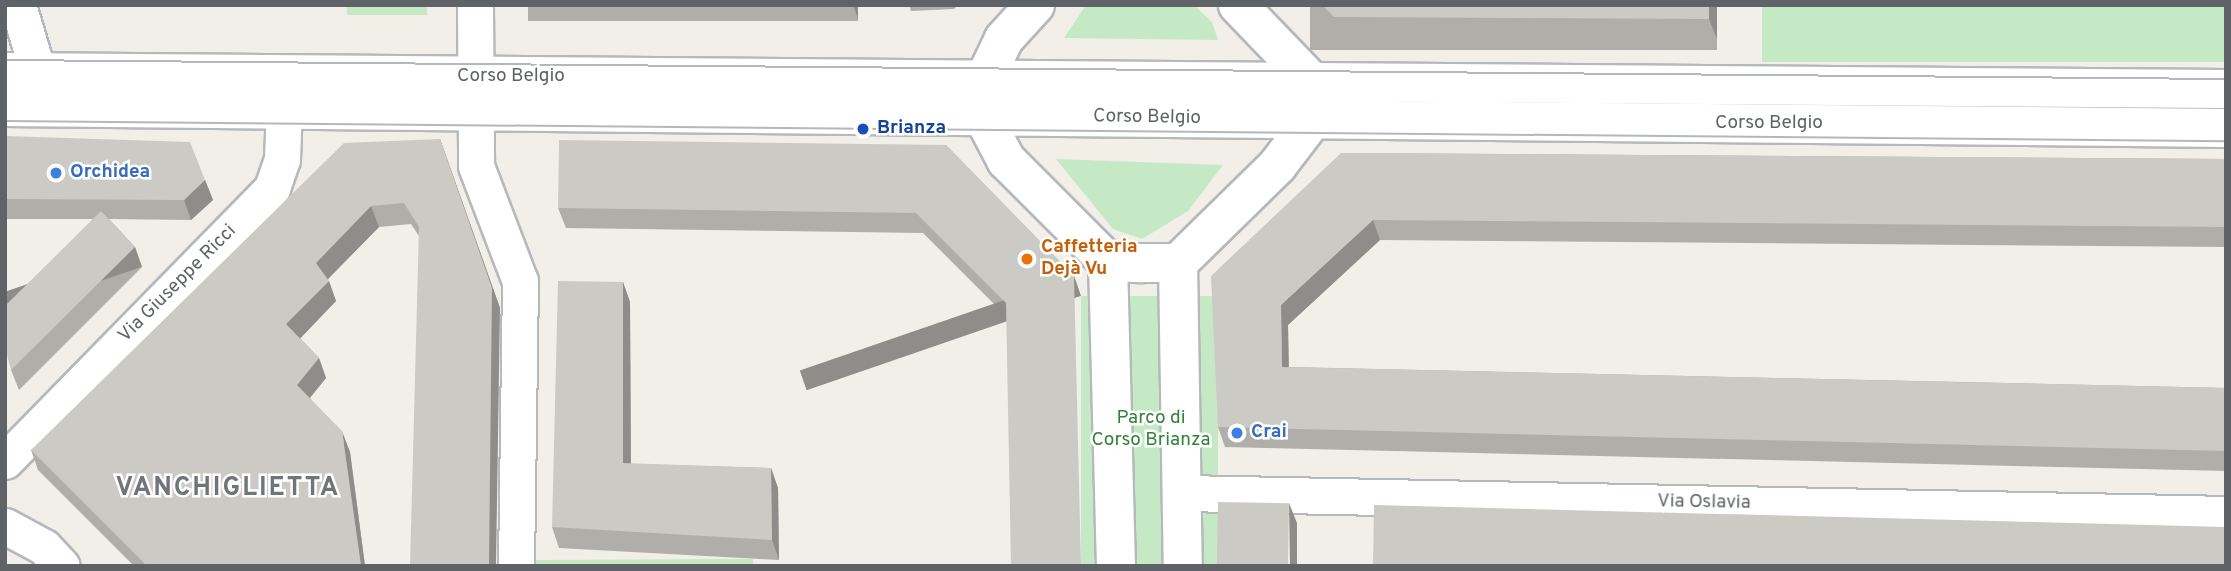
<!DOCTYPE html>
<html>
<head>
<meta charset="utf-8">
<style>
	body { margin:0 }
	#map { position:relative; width:2231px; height:571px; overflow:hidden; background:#f1efe8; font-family:Overpass,sans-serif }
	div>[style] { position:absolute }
	.green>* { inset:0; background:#c5e8c5; transform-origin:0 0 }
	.roads { filter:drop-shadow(2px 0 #b5b8bc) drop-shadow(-2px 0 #b5b8bc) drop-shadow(0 2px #b5b8bc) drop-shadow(0 -2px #b5b8bc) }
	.minor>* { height:35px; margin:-17.5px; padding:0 17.5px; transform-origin:17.5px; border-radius:17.5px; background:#fff }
	.tertiary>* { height:38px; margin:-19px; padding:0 19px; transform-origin:19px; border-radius:19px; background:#fff }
	.secondary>* { height:38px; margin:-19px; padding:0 19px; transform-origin:19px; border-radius:19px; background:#fff }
	.tram>* { height:2px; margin:-1px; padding:0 1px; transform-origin:1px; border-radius:1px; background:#b6b7b8 }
	.wall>* { inset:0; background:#afaea9; transform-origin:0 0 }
	.shaded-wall>* { inset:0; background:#8f8d8a; transform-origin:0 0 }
	.building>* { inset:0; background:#cccac5; transform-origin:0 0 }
	.dots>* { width:19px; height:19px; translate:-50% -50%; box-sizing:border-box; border:4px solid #fff; border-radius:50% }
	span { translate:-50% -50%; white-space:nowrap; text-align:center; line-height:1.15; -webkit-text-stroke:5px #fff; paint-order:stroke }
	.street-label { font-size:19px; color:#5f6368 }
	.transit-label { font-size:19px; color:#164399; font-weight:700 }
	.left { translate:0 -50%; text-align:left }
	.shop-label { font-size:19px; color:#366cbe; font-weight:700 }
	.food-label { font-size:19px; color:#c56008; font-weight:700 }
	.park-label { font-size:19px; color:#348238 }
	.district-label { font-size:26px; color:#70757a; font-weight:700; letter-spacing:2px }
	.frame { position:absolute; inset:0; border:7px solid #5f6368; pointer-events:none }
</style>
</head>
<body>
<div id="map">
	<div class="green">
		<div style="left:347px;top:5px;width:80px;height:10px"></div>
		<div style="clip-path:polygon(1086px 5px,1194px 5px,1212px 22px,1218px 40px,1064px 38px)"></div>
		<div style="left:1762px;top:5px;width:464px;height:57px"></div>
		<div style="clip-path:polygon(1056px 159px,1223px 165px,1188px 211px,1142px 239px,1113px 229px)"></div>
		<div style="left:1081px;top:296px;width:137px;height:270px"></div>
		<div style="clip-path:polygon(753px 559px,753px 566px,530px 566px,530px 560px)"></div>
	</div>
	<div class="roads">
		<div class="minor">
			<div style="left:18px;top:5px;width:96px;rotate:73.6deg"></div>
			<div style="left:475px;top:5px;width:161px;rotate:89.6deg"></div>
			<div style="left:476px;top:166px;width:123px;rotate:69.1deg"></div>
			<div style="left:520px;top:281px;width:285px;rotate:90.8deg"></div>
			<div style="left:5px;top:461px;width:382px;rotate:-45.6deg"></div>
			<div style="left:272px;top:188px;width:31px;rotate:-71deg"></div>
			<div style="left:282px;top:159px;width:77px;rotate:-87.8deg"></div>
			<div style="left:1183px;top:493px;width:1043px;rotate:1.15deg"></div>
			<div style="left:5px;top:526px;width:44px;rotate:28.3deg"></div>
			<div style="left:44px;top:547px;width:26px;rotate:47deg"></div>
		</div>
		<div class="tertiary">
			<div style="left:1035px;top:5px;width:46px;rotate:132.4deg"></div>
			<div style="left:1004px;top:39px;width:47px;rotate:115.5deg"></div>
			<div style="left:984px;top:81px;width:35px;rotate:92deg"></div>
			<div style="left:983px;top:116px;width:50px;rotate:62.4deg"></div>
			<div style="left:1006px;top:160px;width:144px;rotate:45deg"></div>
			<div style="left:1108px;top:262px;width:34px;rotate:2deg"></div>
			<div style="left:1142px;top:263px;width:36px"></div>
			<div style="left:1178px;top:263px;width:139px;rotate:-44.4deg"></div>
			<div style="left:1277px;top:166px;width:58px;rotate:-52.7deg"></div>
			<div style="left:1312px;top:120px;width:38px;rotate:-90deg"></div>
			<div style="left:1312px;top:82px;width:107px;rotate:-133.9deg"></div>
			<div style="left:1108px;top:262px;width:304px;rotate:88.5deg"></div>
			<div style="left:1178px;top:263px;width:303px;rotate:89.1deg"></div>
		</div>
		<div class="secondary">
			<div style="left:5px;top:72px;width:2221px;rotate:0.44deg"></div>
			<div style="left:5px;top:107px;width:2221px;rotate:0.54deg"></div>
		</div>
	</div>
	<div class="tram">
		<div style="left:5px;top:60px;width:2221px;rotate:0.49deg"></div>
		<div style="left:5px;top:121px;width:2221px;rotate:0.52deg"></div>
	</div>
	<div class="wall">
		<div style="left:528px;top:5px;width:330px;height:16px"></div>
		<div style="clip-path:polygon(909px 5px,958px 5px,954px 9px,911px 11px)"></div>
		<div style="left:1310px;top:5px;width:407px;height:45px"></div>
		<div style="clip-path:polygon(5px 136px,205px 180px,213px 200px,191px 220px,109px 219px,135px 247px,142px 267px,19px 390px,11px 370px,93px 219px,5px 219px)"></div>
		<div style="clip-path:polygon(440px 139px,500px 308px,419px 236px,411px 224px,379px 227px,328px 279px,336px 301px,300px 338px,319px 358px,326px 378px,310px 398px,350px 452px,365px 566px,134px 566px,38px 470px,31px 450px)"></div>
		<div style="clip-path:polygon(946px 145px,1074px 276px,1081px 296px,1006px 316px,923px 233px,566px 228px,558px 208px)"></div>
		<div style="clip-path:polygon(1341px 153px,2226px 159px,2226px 247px,1380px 240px,1288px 325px,1289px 367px,2226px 388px,2226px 471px,1225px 447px,1218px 427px)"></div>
		<div style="clip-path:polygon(623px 282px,630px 302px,631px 464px,771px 468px,778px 488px,779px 560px,559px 548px,552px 527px)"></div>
	</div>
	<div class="shaded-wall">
		<div style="clip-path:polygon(853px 5px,858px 5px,858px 19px)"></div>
		<div style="clip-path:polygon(1709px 5px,1717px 5px,1717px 39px,1709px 19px)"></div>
		<div style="clip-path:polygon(440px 139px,500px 308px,496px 566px,489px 566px)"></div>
		<div style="clip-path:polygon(205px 180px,213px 200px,191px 220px,184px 200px)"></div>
		<div style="clip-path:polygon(371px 206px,379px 227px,324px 283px,316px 263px)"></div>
		<div style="clip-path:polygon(1373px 220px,1380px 240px,1288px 325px,1289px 387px,1282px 367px,1281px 305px)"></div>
		<div style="left:135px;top:247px;width:21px;height:175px;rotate:71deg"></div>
		<div style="left:1074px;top:276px;width:21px;height:290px;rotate:71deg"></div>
		<div style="clip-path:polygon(329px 281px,336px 301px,294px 345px,286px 324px)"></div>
		<div style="clip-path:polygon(623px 282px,630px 302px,631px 484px,623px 463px)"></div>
		<div style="clip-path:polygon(319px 358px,326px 378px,304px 405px,297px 385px)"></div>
		<div style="clip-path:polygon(342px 431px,350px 452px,365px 566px,361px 566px)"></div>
		<div style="clip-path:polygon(771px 468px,778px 488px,779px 560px,772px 540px)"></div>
		<div style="clip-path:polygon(1289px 503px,1297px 523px,1297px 566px,1290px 566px)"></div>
	</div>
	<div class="building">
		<div style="clip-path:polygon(1322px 5px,1709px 5px,1709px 19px,1334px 17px)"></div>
		<div style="clip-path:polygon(5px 136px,190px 142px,205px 180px,184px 200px,5px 199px)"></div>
		<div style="clip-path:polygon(440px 139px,492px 288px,489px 566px,410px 566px,419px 227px,404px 203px,371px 206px,316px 263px,329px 281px,286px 324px,319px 358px,297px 385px,342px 431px,361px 566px,147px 566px,31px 450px,344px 143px)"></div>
		<div style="clip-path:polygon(559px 140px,946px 145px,1074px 276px,1081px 566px,1011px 566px,1006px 303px,916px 213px,558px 208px)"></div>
		<div style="clip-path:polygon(1341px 153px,2226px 159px,2226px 227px,1373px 220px,1281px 305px,1282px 367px,2226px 388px,2226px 451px,1218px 427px,1211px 276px)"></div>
		<div style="clip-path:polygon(101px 211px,135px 247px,11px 370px,5px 347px,5px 306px)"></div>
		<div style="clip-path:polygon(558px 281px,623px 282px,623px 463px,771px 468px,772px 540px,552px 527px)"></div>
		<div style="left:1218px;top:502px;width:71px;height:64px;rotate:1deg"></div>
		<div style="clip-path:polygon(1374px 505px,2226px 527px,2226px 566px,1373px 566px)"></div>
	</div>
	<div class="dots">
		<div style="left:863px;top:129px;background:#1a4fb4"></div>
		<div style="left:56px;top:173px;background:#3f7fe0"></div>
		<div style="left:1027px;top:259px;background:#e8710a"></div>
		<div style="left:1237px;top:433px;background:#3f7fe0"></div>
	</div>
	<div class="street-label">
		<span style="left:511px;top:77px">Corso Belgio</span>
		<span style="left:1147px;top:118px;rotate:1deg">Corso Belgio</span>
		<span style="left:1769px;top:124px">Corso Belgio</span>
		<span style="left:178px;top:284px;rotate:-45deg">Via Giuseppe Ricci</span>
		<span style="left:1704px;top:503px;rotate:1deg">Via Oslavia</span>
	</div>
	<div class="transit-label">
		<span class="left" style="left:877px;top:129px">Brianza</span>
	</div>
	<div class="shop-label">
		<span class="left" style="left:70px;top:173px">Orchidea</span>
		<span class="left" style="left:1251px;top:433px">Crai</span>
	</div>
	<div class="food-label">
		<span class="left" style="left:1041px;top:259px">Caffetteria<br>Dejà Vu</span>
	</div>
	<div class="park-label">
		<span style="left:1151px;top:430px">Parco di<br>Corso Brianza</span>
	</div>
	<div class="district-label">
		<span style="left:228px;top:489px">VANCHIGLIETTA</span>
	</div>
	<div class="frame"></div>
</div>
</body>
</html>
